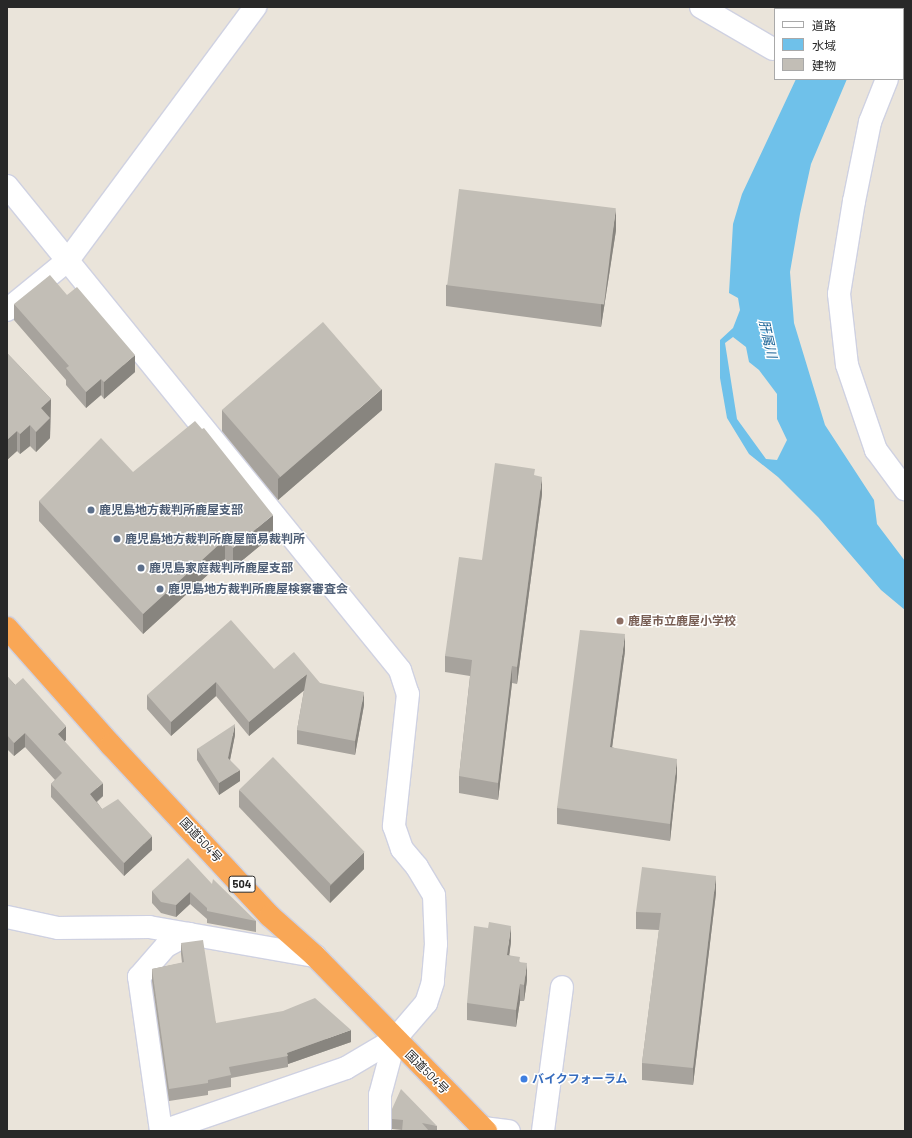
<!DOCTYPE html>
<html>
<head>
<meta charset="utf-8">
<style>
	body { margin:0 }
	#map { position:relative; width:912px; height:1138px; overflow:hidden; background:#eae4da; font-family:Barlow,"Noto Sans JP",sans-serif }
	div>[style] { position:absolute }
	.water>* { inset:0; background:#6fc1ea }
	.roads { filter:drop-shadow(1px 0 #cfd1e1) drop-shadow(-1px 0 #cfd1e1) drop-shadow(0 1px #cfd1e1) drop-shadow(0 -1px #cfd1e1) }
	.minor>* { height:22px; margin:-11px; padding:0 11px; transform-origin:11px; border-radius:11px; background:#fff }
	.highway>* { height:22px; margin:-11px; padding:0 11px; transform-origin:11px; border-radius:11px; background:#f9a756 }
	.wall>* { inset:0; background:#a7a39d }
	.shaded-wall>* { inset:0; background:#88857f }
	.building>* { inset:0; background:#c2beb6; transform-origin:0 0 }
	.dots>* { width:11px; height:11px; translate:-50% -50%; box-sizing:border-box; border:2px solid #fff; border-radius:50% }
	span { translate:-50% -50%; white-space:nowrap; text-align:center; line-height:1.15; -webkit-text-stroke:3px #fff; paint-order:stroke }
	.shield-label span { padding:1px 3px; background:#fff; border:1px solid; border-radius:3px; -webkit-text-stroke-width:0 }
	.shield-label { font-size:11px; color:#282828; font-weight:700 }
	.service-label { font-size:12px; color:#4e5e75; font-weight:700 }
	.left { translate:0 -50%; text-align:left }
	.education-label { font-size:12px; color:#785e54; font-weight:700 }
	.street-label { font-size:12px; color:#282828 }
	.shop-label { font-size:12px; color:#366cbe; font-weight:700 }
	.water-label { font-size:13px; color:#115e93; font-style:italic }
	.frame { position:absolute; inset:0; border:8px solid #282828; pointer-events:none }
	.legend { position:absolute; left:774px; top:8px; width:130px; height:72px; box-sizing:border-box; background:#fff; border:1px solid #a9a9a9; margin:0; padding:5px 7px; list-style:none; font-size:12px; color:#282828 }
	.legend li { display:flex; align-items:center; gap:8px; height:20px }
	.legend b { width:20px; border:1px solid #a9a9a9 }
</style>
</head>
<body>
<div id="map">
	<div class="water">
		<div style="clip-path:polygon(evenodd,796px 79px,847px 79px,811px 164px,800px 214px,790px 272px,794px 323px,825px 425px,874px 500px,877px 524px,905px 561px,905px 610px,881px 590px,818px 517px,778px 477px,749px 454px,727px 418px,720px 378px,720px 340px,733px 328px,740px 310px,738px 298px,729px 293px,733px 224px,742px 194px,796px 79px,733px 337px,746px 347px,749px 362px,759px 370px,777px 394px,777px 419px,787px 440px,777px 460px,766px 459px,737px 419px,725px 343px,733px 337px)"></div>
	</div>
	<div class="roads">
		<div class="minor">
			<div style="left:701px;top:7px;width:83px;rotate:30.3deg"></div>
			<div style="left:903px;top:40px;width:5px;rotate:-68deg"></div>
			<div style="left:887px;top:79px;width:46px;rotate:111.6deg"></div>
			<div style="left:870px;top:122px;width:81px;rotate:101.4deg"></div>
			<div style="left:854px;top:201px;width:94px;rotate:99.2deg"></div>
			<div style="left:839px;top:294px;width:71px;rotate:83.6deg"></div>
			<div style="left:847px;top:365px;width:90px;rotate:71.2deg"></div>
			<div style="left:876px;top:450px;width:49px;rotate:53.4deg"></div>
			<div style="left:7px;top:186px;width:623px;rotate:50.92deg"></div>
			<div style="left:400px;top:670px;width:25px;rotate:72deg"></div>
			<div style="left:408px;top:694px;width:133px;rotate:96.1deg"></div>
			<div style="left:394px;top:826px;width:24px;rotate:71deg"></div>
			<div style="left:402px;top:849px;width:23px;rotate:50deg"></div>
			<div style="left:417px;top:867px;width:33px;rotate:59deg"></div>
			<div style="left:434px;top:895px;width:49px;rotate:87.7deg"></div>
			<div style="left:436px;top:944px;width:38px;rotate:95deg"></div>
			<div style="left:433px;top:982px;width:22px;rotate:108deg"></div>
			<div style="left:426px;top:1003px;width:48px;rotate:130.7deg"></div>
			<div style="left:395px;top:1039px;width:57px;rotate:149.4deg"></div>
			<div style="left:346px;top:1068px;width:194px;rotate:161deg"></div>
			<div style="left:7px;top:310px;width:79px;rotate:-39.3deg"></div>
			<div style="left:68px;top:260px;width:315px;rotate:-53.5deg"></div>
			<div style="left:7px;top:917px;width:52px;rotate:12.2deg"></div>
			<div style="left:58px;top:928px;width:91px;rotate:-0.6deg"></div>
			<div style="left:149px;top:927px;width:169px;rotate:9.9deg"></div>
			<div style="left:483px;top:1128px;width:26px;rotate:7deg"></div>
			<div style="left:161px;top:1131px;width:156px;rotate:-98.1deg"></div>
			<div style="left:139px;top:977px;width:41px;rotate:-48.9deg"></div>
			<div style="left:166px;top:946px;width:26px;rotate:-28deg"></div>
			<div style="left:380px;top:1131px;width:36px;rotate:-90deg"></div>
			<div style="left:380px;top:1095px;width:58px;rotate:-75deg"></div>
			<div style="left:543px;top:1131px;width:145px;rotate:-82.5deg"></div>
		</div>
		<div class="highway">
			<div style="left:7px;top:628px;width:157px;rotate:48.4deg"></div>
			<div style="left:111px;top:745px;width:233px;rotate:47.1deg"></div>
			<div style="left:270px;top:916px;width:60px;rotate:41.6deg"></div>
			<div style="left:315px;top:956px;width:245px;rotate:45.7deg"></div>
		</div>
	</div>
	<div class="wall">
		<div style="clip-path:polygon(616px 230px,601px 327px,446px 306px,446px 285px)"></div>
		<div style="clip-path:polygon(14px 304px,135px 372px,104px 399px,101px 395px,86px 408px,66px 385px,66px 380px,14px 320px)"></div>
		<div style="clip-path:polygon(7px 353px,51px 399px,50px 438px,36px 452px,30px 446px,20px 454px,17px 451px,7px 460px)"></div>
		<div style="clip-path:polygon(222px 410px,382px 410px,278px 500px,222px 431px)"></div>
		<div style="clip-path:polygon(133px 472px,273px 535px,233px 568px,225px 559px,143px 634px,39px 521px,39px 501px)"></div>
		<div style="clip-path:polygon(535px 476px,542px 494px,517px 684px,512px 683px,498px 800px,459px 793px,459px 776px,470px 676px,445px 672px,445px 656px,482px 560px)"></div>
		<div style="clip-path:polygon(625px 651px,612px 747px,677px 776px,670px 841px,557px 824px,557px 808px)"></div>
		<div style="clip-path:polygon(274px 669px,320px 683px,364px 705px,355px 755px,297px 744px,297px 730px,304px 690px,249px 736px,216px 696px,171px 736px,147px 709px,147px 695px)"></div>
		<div style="clip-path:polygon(7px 676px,66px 740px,64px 741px,103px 796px,97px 802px,102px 809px,152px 850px,124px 876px,51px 797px,51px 784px,55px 780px,25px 747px,14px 756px,7px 749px)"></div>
		<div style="clip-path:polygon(235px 735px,230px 760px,240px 781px,219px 795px,197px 760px,197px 749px)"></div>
		<div style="clip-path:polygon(239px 790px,364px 869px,330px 903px,239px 807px)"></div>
		<div style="clip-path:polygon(212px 884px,256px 921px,256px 932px,207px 923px,207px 919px,190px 904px,176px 917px,161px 913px,152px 903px,152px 891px)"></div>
		<div style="clip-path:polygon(716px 893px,693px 1085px,642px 1080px,642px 1063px,659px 930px,636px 929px,636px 912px)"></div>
		<div style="clip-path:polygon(511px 942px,509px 955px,520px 962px,527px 980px,524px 1001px,520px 1001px,516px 1027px,467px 1020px,467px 1003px)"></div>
		<div style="clip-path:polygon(181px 943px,216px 1023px,351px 1042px,288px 1064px,288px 1067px,231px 1078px,231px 1087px,208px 1091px,208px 1095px,169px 1101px,152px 981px,152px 969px,182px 963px,181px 954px)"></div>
		<div style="clip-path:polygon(392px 1109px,437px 1126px,437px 1131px,402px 1131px,402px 1130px,392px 1129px)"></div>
	</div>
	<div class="shaded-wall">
		<div style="clip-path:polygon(616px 209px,616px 230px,601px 327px,601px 305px)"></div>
		<div style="clip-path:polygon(135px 355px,135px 372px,104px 399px,104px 382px)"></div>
		<div style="clip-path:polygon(101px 379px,101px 395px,86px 408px,86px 392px)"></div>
		<div style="clip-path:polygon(382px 389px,382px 410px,278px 500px,278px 479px)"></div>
		<div style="clip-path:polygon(51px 399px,50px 438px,36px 452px,36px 432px,41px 408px)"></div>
		<div style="clip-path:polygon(30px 425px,30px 446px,20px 454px,20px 434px)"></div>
		<div style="clip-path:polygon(17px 431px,17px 451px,7px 460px,7px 440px)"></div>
		<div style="clip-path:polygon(542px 477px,542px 494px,517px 684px,517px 667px)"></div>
		<div style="clip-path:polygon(273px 515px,273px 535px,233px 568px,233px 548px)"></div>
		<div style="clip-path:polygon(225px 539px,225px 559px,143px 634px,143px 614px)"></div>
		<div style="clip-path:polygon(625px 634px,625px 651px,610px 763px,610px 747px)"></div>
		<div style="clip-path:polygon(512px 666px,512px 683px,498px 800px,498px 783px)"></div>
		<div style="clip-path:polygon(307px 674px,307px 688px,249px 736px,249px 722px)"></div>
		<div style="clip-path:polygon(216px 682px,216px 696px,171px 736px,171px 722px)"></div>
		<div style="clip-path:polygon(364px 692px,364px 705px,355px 755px,355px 741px)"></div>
		<div style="clip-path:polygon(235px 724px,235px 735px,228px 770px,228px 758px)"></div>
		<div style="clip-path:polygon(66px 726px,66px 740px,58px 748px,58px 734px)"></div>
		<div style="clip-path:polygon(25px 733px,25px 747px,14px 756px,14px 743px)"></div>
		<div style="clip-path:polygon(677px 759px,677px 776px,670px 841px,670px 824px)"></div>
		<div style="clip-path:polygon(240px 770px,240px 781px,219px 795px,219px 783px)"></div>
		<div style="clip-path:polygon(103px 783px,103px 796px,90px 807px,90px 794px)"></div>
		<div style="clip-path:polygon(152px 836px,152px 850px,124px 876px,124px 863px)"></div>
		<div style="clip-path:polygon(364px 852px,364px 869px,330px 903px,330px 886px)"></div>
		<div style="clip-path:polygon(716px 876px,716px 893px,693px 1085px,693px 1068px)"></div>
		<div style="clip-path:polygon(190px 892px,190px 904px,176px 917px,176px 905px)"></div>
		<div style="clip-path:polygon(511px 926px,511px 942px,507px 972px,507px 955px)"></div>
		<div style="clip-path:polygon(527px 963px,527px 980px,524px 1001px,524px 985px)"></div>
		<div style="clip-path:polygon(520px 984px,520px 1001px,516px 1027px,516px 1010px)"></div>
		<div style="clip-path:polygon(351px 1030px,351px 1042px,288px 1064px,287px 1053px)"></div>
	</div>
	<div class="building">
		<div style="left:459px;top:189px;width:158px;height:97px;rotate:7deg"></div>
		<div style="clip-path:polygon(50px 275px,67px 295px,77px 287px,135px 355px,104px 382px,101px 379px,86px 392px,66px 368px,69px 366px,14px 304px)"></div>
		<div style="left:323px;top:322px;width:89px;height:134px;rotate:49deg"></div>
		<div style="clip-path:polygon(7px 353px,51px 399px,41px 408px,50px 418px,36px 432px,30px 425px,20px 434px,17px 431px,7px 440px)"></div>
		<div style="clip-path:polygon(195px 421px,202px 429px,204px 428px,273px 515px,233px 548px,225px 539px,143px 614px,39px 501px,101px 438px,133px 472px)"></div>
		<div style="clip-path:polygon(495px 463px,535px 469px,534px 475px,542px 477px,517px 667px,512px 666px,498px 783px,459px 776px,472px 660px,445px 656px,459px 557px,482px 560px)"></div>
		<div style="clip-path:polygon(231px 620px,274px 669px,294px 652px,320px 683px,364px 692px,355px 741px,297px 730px,307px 674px,249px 722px,216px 682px,171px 722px,147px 695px)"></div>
		<div style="clip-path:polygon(580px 630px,625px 634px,610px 747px,677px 759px,670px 824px,557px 808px)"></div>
		<div style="clip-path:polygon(7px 676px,15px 685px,23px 678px,66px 726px,58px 734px,103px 783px,90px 794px,102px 809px,118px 799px,152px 836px,124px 863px,51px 784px,62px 773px,25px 733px,14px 743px,7px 735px)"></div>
		<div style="clip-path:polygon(235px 724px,228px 758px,240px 770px,219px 783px,197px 749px)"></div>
		<div style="left:273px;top:757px;width:132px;height:47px;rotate:46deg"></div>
		<div style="clip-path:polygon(188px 858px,212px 884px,213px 879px,256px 921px,207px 911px,207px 908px,190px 892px,176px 905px,161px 902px,152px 891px)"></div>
		<div style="clip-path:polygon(642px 867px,716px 876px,693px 1068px,642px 1063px,661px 913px,636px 912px)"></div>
		<div style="clip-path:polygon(489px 922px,511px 926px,507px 955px,520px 957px,519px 962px,527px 963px,524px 985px,520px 984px,516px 1010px,467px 1003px,474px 926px,488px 928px)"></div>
		<div style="clip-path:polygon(203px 940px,216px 1023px,283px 1011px,315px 998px,351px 1030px,287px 1053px,288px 1056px,229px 1067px,231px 1075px,208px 1080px,208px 1083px,169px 1089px,152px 969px,184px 962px,181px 943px)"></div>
		<div style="clip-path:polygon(401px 1089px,437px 1126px,422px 1123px,429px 1131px,402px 1131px,403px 1120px,392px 1119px,392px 1109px)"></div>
	</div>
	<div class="dots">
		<div style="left:91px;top:510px;background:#5c6f8a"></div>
		<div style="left:117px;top:539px;background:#5c6f8a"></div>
		<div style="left:141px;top:568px;background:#5c6f8a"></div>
		<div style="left:160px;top:589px;background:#5c6f8a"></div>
		<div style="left:620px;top:621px;background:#8d6e63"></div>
		<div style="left:524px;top:1079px;background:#3f7fe0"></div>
	</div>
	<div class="shield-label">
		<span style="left:242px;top:884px">504</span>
	</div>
	<div class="service-label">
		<span class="left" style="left:99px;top:510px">鹿児島地方裁判所鹿屋支部</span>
		<span class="left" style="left:125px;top:539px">鹿児島地方裁判所鹿屋簡易裁判所</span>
		<span class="left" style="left:149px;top:568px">鹿児島家庭裁判所鹿屋支部</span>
		<span class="left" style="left:168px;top:589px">鹿児島地方裁判所鹿屋検察審査会</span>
	</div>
	<div class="education-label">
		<span class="left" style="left:628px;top:621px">鹿屋市立鹿屋小学校</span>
	</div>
	<div class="street-label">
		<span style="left:201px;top:840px;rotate:47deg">国道504号</span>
		<span style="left:427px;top:1072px;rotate:45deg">国道504号</span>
	</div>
	<div class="shop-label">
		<span class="left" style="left:532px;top:1079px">バイクフォーラム</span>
	</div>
	<div class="water-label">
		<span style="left:768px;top:339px;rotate:77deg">肝属川</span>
	</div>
	<div class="frame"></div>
	<ul class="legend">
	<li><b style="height:5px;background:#fff"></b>道路</li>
	<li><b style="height:11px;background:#6fc1ea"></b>水域</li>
	<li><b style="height:11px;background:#c2beb6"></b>建物</li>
	</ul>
</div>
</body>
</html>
